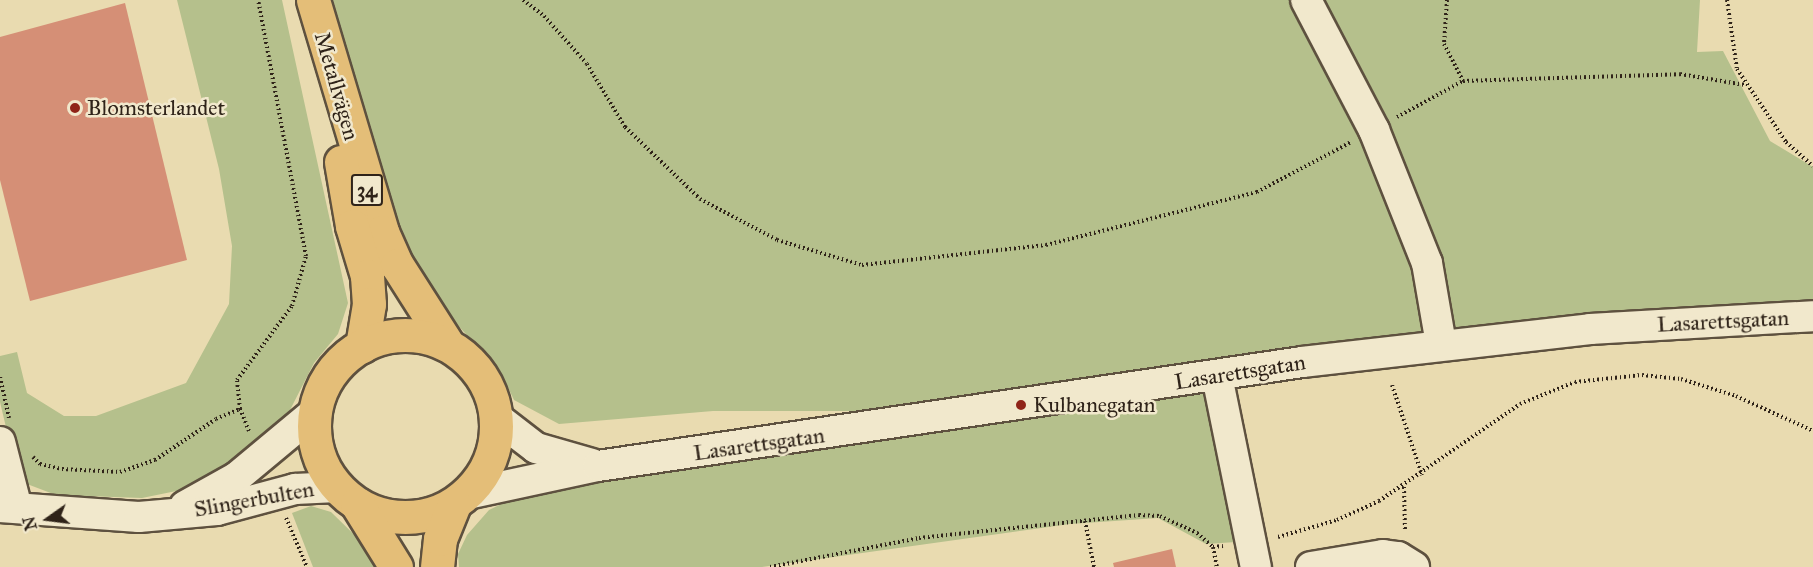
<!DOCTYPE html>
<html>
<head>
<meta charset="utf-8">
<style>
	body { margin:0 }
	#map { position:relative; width:1813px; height:567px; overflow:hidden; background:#e9dbb0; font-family:"IM FELL Great Primer",serif }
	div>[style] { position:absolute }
	.green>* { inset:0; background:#b5c08c }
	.building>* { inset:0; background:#d58f76 }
	.path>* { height:4px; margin-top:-2px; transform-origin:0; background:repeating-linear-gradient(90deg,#2f2319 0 1.5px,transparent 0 4.5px) }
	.roads { filter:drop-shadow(2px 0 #5e513f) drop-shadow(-2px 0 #5e513f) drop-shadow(0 2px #5e513f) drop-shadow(0 -2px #5e513f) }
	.minor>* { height:30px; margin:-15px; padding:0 15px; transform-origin:15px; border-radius:15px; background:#f1e8cc }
	.major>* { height:33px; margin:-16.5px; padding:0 16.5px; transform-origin:16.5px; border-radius:16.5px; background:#e4be78 }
	.major>.ring { margin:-16.5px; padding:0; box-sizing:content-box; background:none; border:33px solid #e4be78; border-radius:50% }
	.dots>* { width:16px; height:16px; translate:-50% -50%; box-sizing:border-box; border:3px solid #f1e8cc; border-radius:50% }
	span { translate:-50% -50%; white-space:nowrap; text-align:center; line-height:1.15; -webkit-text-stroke:5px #f1e8cc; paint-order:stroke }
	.shield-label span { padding:2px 4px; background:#f1e8cc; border:2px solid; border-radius:4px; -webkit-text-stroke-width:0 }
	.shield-label { font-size:21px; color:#2f2319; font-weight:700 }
	.street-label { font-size:22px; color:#2f2319 }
	.poi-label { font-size:22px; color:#2f2319 }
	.left { translate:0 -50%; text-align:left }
	.north { position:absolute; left:18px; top:489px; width:60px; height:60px; -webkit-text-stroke:4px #f1e8cc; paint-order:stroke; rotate:256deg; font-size:16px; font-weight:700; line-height:24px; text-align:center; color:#2f2319 }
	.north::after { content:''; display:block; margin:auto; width:21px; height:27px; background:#2f2319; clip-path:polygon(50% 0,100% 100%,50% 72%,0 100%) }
</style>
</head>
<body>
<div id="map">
	<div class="green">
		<div style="clip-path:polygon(177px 0,282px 0,348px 303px,338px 334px,314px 363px,290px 410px,249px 457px,191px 488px,142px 498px,56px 495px,27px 484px,14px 461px,0 402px,0 356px,17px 352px,27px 393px,64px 416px,96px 416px,186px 383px,229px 304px,232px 246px,219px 169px)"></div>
		<div style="clip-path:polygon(333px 0,1700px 0,1697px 52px,1723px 51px,1770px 141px,1813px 167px,1813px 316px,1218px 378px,1236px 542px,1206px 544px,1158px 518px,1070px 524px,762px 567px,459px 567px,458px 554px,467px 535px,489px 510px,520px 495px,702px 467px,966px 411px,713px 411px,559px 424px,514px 400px,501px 373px,455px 322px,413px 261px,382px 193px)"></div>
		<div style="clip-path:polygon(311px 506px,331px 512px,373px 553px,381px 567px,313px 567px,292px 513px)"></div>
	</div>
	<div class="building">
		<div style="clip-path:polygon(125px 3px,187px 260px,30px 301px,0 180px,0 37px)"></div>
		<div style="clip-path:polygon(1172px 549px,1176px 567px,1114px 567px,1113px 563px)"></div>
	</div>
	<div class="path">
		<div style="left:523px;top:0;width:26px;rotate:37deg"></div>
		<div style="left:544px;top:16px;width:64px;rotate:48.1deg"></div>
		<div style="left:587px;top:64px;width:74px;rotate:58.9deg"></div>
		<div style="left:625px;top:127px;width:104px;rotate:43.8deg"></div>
		<div style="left:700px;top:199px;width:87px;rotate:28deg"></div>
		<div style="left:777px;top:240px;width:89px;rotate:16.4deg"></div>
		<div style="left:862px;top:265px;width:185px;rotate:-6.2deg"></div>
		<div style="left:1046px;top:245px;width:218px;rotate:-14.1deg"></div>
		<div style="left:1257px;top:192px;width:106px;rotate:-28deg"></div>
		<div style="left:1447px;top:0;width:44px;rotate:93.9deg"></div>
		<div style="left:1444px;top:44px;width:42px;rotate:62.8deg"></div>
		<div style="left:1727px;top:0;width:70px;rotate:81.8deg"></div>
		<div style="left:1737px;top:69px;width:88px;rotate:56.1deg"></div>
		<div style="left:1786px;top:142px;width:36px;rotate:42deg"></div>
		<div style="left:1397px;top:117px;width:75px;rotate:-28.6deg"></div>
		<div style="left:1463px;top:81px;width:217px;rotate:-1.8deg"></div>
		<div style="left:1680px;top:74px;width:66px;rotate:9.6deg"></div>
		<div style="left:0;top:377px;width:42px;rotate:77.6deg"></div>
		<div style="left:1392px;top:385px;width:95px;rotate:71.6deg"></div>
		<div style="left:249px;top:431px;width:24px;rotate:-112deg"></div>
		<div style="left:240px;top:409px;width:29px;rotate:-96deg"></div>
		<div style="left:237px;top:380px;width:92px;rotate:-53.4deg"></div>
		<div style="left:292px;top:306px;width:52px;rotate:-74.4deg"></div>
		<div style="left:306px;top:256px;width:260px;rotate:-100.6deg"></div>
		<div style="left:33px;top:457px;width:10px;rotate:45deg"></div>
		<div style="left:40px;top:464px;width:23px;rotate:13deg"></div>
		<div style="left:62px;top:469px;width:58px;rotate:3deg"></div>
		<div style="left:120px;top:472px;width:37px;rotate:-19deg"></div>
		<div style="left:155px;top:460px;width:73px;rotate:-33.9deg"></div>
		<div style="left:216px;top:419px;width:26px;rotate:-23deg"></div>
		<div style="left:1404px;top:487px;width:44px;rotate:88.7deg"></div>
		<div style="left:286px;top:518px;width:53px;rotate:66.8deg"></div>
		<div style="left:1085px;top:521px;width:47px;rotate:78.9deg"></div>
		<div style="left:1278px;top:537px;width:61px;rotate:-16.1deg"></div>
		<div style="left:1337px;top:520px;width:46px;rotate:-24.3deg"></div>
		<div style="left:1379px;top:501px;width:171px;rotate:-34.5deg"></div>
		<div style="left:1520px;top:404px;width:59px;rotate:-21.8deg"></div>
		<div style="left:1575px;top:382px;width:67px;rotate:-6deg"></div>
		<div style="left:1642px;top:375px;width:39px;rotate:6deg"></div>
		<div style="left:1681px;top:379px;width:58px;rotate:17.2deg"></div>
		<div style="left:1736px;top:396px;width:85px;rotate:24.4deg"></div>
		<div style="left:1213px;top:547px;width:10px;rotate:-6deg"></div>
		<div style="left:770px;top:567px;width:152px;rotate:-11deg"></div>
		<div style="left:919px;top:538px;width:221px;rotate:-6deg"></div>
		<div style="left:1139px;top:515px;width:21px;rotate:3deg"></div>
		<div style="left:1160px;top:516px;width:41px;rotate:24.7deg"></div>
		<div style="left:1197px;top:533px;width:21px;rotate:41deg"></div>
		<div style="left:1213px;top:547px;width:20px;rotate:79deg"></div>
	</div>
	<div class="roads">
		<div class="minor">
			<div style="left:1306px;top:0;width:147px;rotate:62.4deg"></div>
			<div style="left:1374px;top:130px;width:143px;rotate:68.3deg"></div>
			<div style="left:1427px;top:263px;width:82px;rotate:80.2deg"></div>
			<div style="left:1217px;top:376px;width:195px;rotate:78.5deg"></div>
			<div style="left:497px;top:418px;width:49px;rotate:37.6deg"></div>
			<div style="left:536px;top:448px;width:58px;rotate:15.9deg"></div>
			<div style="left:0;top:442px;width:68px;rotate:75.6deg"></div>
			<div style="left:467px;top:494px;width:134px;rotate:-12.1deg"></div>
			<div style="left:598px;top:466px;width:712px;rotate:-8.4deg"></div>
			<div style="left:1302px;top:362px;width:290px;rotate:-6.5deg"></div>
			<div style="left:1590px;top:329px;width:223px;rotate:-3.3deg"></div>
			<div style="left:185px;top:506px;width:60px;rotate:-29.1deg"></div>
			<div style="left:237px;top:477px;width:102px;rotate:-39.8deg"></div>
			<div style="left:0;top:507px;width:139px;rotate:4.1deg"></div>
			<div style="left:139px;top:517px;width:78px;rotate:-5.1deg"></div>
			<div style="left:217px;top:510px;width:81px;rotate:-15.1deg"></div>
			<div style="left:295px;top:489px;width:42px;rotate:-2.7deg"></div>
			<div style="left:1311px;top:567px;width:73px;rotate:-9.5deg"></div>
			<div style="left:1383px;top:555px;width:15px;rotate:8deg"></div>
			<div style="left:1398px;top:557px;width:19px;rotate:32deg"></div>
		</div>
		<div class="major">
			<div style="left:313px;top:0;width:242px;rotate:73.4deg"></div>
			<div style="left:382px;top:232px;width:36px;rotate:66deg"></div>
			<div style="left:397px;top:265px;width:95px;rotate:57.5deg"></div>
			<div style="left:341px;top:162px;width:65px;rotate:80.2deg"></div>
			<div style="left:352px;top:226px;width:52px;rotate:73.3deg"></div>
			<div style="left:367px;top:276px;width:28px;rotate:86deg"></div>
			<div style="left:369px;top:304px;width:43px;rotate:99.5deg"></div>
			<div class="ring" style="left:314px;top:335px;width:149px;height:149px"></div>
			<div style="left:357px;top:504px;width:74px;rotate:58.2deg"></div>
			<div style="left:437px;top:567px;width:28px;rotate:-84deg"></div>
			<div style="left:440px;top:539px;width:38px;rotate:-68deg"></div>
		</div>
	</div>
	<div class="dots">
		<div style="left:75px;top:108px;background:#8f2418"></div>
		<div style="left:1021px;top:405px;background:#8f2418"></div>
	</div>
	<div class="shield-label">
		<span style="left:367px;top:190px">34</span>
	</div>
	<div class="street-label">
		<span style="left:337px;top:86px;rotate:74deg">Metallvägen</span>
		<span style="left:1723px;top:321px;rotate:-3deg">Lasarettsgatan</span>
		<span style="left:1240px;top:372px;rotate:-9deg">Lasarettsgatan</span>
		<span style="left:759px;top:444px;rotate:-8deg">Lasarettsgatan</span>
		<span style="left:254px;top:499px;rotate:-10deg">Slingerbulten</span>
	</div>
	<div class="poi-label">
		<span class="left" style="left:87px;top:108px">Blomsterlandet</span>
		<span class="left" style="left:1033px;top:405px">Kulbanegatan</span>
	</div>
	<div class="north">N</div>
</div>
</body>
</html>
